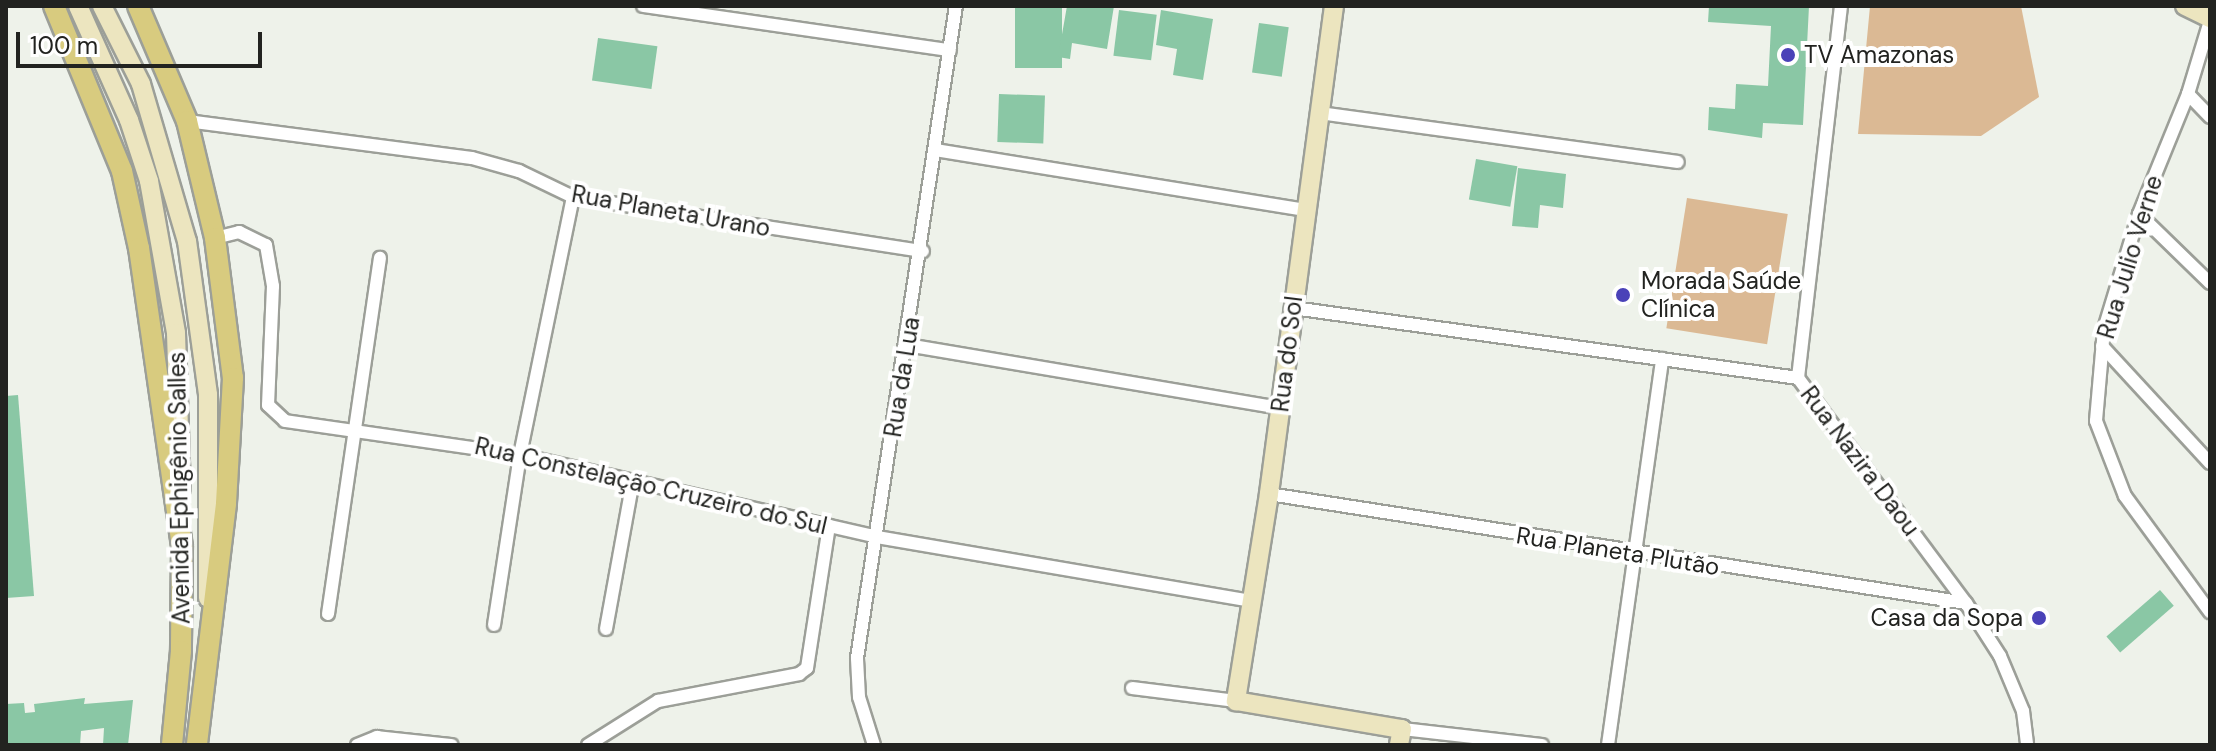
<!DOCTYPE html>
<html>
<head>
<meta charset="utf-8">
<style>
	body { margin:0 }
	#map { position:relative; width:2216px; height:751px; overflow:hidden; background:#eef2ea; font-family:"DM Sans",sans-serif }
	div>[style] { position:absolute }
	.green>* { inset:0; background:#dbb994; transform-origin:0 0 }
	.building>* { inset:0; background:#8ac7a5; transform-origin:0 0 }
	.roads { filter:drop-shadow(2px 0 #9c9f98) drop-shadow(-2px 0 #9c9f98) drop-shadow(0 2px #9c9f98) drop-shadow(0 -2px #9c9f98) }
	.street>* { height:12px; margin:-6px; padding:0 6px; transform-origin:6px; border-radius:6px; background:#fff }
	.secondary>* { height:18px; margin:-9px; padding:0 9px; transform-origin:9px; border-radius:9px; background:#ece5bf }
	.primary>* { height:20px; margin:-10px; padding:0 10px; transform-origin:10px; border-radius:10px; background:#d8cb7f }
	.dots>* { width:22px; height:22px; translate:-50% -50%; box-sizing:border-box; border:4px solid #fff; border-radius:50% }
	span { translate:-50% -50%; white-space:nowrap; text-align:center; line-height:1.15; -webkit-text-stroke:8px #fff; paint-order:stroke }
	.poi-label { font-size:24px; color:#222320 }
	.left { translate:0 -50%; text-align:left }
	.right { translate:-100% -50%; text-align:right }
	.street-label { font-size:24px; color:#222320 }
	.frame { position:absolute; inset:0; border:8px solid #222320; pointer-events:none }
	.scale { position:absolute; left:16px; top:32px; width:246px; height:36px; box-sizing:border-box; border:4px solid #222320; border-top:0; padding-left:10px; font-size:24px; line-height:28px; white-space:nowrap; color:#222320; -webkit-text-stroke:6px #fff; paint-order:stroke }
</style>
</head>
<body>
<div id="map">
	<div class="green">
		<div style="clip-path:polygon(1870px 6px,2021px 6px,2039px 97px,1981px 136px,1858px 134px)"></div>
		<div style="left:1687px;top:198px;width:102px;height:132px;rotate:9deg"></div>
	</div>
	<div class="building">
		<div style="left:1015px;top:6px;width:47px;height:62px"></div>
		<div style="clip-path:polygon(1067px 6px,1114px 6px,1107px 49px,1072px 43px,1070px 59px,1058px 57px)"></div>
		<div style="clip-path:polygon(1709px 6px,1809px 6px,1803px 125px,1763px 123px,1762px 138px,1708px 130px,1709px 107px,1735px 109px,1736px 84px,1768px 86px,1771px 26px,1708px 22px)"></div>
		<div style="left:1119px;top:10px;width:38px;height:46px;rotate:7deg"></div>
		<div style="clip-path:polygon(1161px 10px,1213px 19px,1203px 80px,1173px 75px,1177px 49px,1156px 45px)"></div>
		<div style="left:1259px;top:23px;width:30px;height:50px;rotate:8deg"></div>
		<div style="left:598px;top:38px;width:60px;height:43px;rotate:8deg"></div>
		<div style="left:999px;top:94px;width:46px;height:48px;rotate:2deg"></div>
		<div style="left:1476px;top:159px;width:42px;height:41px;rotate:10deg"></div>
		<div style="clip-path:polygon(1518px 168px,1566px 174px,1563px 208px,1540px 205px,1538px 228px,1512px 226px)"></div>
		<div style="clip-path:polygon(18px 395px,34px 596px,6px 598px,6px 396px)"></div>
		<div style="left:2160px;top:590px;width:21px;height:71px;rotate:49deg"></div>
		<div style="clip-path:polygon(85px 698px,84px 704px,133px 700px,128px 745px,103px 745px,104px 728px,81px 731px,80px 745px,6px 745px,6px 704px,24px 703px,25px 713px,35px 712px,34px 704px)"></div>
	</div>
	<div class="roads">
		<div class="street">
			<div style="left:643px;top:6px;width:310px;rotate:8.2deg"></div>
			<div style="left:1841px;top:6px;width:374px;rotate:96.6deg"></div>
			<div style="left:1798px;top:378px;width:281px;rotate:53.3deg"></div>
			<div style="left:1966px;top:603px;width:63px;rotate:57.3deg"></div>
			<div style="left:2000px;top:656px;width:60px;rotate:67.3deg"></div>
			<div style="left:2023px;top:711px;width:34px;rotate:83deg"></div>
			<div style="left:2210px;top:21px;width:76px;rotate:106.8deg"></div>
			<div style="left:2188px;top:94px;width:130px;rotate:112.2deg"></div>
			<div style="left:2139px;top:214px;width:120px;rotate:106.9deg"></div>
			<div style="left:2104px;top:329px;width:92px;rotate:95deg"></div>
			<div style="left:2096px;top:421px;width:80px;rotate:68.9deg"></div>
			<div style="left:2125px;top:496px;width:144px;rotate:53.8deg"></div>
			<div style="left:2188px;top:94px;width:32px;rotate:46deg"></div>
			<div style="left:1320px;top:113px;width:361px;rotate:7.8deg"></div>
			<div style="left:187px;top:121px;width:287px;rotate:7.4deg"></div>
			<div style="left:472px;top:158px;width:49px;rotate:15.5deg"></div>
			<div style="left:519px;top:171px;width:60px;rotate:25.7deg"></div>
			<div style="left:573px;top:197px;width:354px;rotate:8.8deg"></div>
			<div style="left:935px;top:150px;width:374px;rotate:9.2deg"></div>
			<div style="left:2139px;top:214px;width:99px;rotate:44.2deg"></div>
			<div style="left:215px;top:238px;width:25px;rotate:-14deg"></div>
			<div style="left:239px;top:232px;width:30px;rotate:26deg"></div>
			<div style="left:266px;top:245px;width:42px;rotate:80.3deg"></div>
			<div style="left:273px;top:286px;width:119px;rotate:92.4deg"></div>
			<div style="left:268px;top:405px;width:23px;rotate:43deg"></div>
			<div style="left:285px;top:421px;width:237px;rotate:8.2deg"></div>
			<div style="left:520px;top:455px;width:366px;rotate:12.9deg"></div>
			<div style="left:877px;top:537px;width:379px;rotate:9.7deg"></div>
			<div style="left:1293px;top:308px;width:510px;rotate:7.89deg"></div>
			<div style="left:907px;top:345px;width:379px;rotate:9.6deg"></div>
			<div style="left:2102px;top:346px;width:159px;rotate:47.3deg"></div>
			<div style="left:1269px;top:494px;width:705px;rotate:8.89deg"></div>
			<div style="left:328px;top:614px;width:360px;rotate:-81.7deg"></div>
			<div style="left:494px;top:625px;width:172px;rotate:-81.3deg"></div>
			<div style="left:520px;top:455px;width:263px;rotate:-78.4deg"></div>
			<div style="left:606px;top:629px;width:151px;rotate:-79.7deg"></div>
			<div style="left:1132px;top:688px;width:105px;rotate:7.1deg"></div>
			<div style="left:1402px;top:729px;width:141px;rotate:6.5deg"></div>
			<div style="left:357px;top:745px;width:22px;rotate:-22deg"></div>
			<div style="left:377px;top:737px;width:75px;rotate:6.1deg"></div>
			<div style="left:588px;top:745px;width:83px;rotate:-32.2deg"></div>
			<div style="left:658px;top:701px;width:144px;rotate:-10.8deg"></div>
			<div style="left:799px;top:674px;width:10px;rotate:-37deg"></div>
			<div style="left:807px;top:668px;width:144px;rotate:-81.2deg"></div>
			<div style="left:874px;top:745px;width:50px;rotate:-107.4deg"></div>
			<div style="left:859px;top:697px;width:39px;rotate:-93deg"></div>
			<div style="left:857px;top:658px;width:659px;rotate:-81.37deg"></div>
			<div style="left:1608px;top:745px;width:390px;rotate:-82deg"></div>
		</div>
		<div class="secondary">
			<div style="left:78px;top:6px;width:125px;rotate:65.9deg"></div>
			<div style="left:129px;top:120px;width:64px;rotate:71.8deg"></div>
			<div style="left:149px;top:181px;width:154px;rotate:79.9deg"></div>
			<div style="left:176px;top:333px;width:156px;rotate:88.2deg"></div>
			<div style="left:102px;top:6px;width:87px;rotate:63.4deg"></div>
			<div style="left:141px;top:84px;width:164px;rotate:73.7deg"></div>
			<div style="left:187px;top:241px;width:155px;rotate:82.2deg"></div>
			<div style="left:208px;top:395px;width:203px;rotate:90deg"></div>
			<div style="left:1334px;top:6px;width:492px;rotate:97.6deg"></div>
			<div style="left:1269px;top:494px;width:210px;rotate:99.1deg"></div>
			<div style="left:1236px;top:701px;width:168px;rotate:9.6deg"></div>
			<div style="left:1402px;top:729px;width:16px;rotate:101deg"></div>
			<div style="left:2185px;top:6px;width:28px;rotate:26deg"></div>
		</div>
		<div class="primary">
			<div style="left:54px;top:6px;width:178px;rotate:67.6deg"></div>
			<div style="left:122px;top:171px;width:79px;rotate:77.6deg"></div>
			<div style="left:139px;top:248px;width:303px;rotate:81.8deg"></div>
			<div style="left:182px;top:548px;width:103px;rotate:90.6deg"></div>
			<div style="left:181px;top:651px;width:94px;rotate:95.5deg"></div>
			<div style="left:138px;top:6px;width:125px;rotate:66.9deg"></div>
			<div style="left:187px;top:121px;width:120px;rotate:76.5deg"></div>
			<div style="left:215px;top:238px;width:141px;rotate:82.7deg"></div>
			<div style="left:233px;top:378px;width:126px;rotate:93.2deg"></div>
			<div style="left:226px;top:504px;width:243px;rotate:96.9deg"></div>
		</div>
	</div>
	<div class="dots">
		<div style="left:1788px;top:55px;background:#4a42b8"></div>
		<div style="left:1623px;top:295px;background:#4a42b8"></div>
		<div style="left:2039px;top:618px;background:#4a42b8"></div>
	</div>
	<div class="poi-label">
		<span class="left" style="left:1804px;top:55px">TV Amazonas</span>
		<span class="left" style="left:1641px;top:295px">Morada Saúde<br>Clínica</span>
		<span class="right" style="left:2023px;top:618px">Casa da Sopa</span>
	</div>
	<div class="street-label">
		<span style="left:671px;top:211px;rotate:10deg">Rua Planeta Urano</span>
		<span style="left:2130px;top:257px;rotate:-73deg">Rua Julio Verne</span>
		<span style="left:1287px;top:354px;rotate:-83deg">Rua do Sol</span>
		<span style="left:902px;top:377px;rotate:-81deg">Rua da Lua</span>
		<span style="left:1860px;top:461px;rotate:53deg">Rua Nazira Daou</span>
		<span style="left:651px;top:486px;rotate:13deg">Rua Constelação Cruzeiro do Sul</span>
		<span style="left:179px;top:488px;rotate:-91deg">Avenida Ephigênio Salles</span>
		<span style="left:1618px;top:551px;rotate:9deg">Rua Planeta Plutão</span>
	</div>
	<div class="frame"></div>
	<div class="scale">100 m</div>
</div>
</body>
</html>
